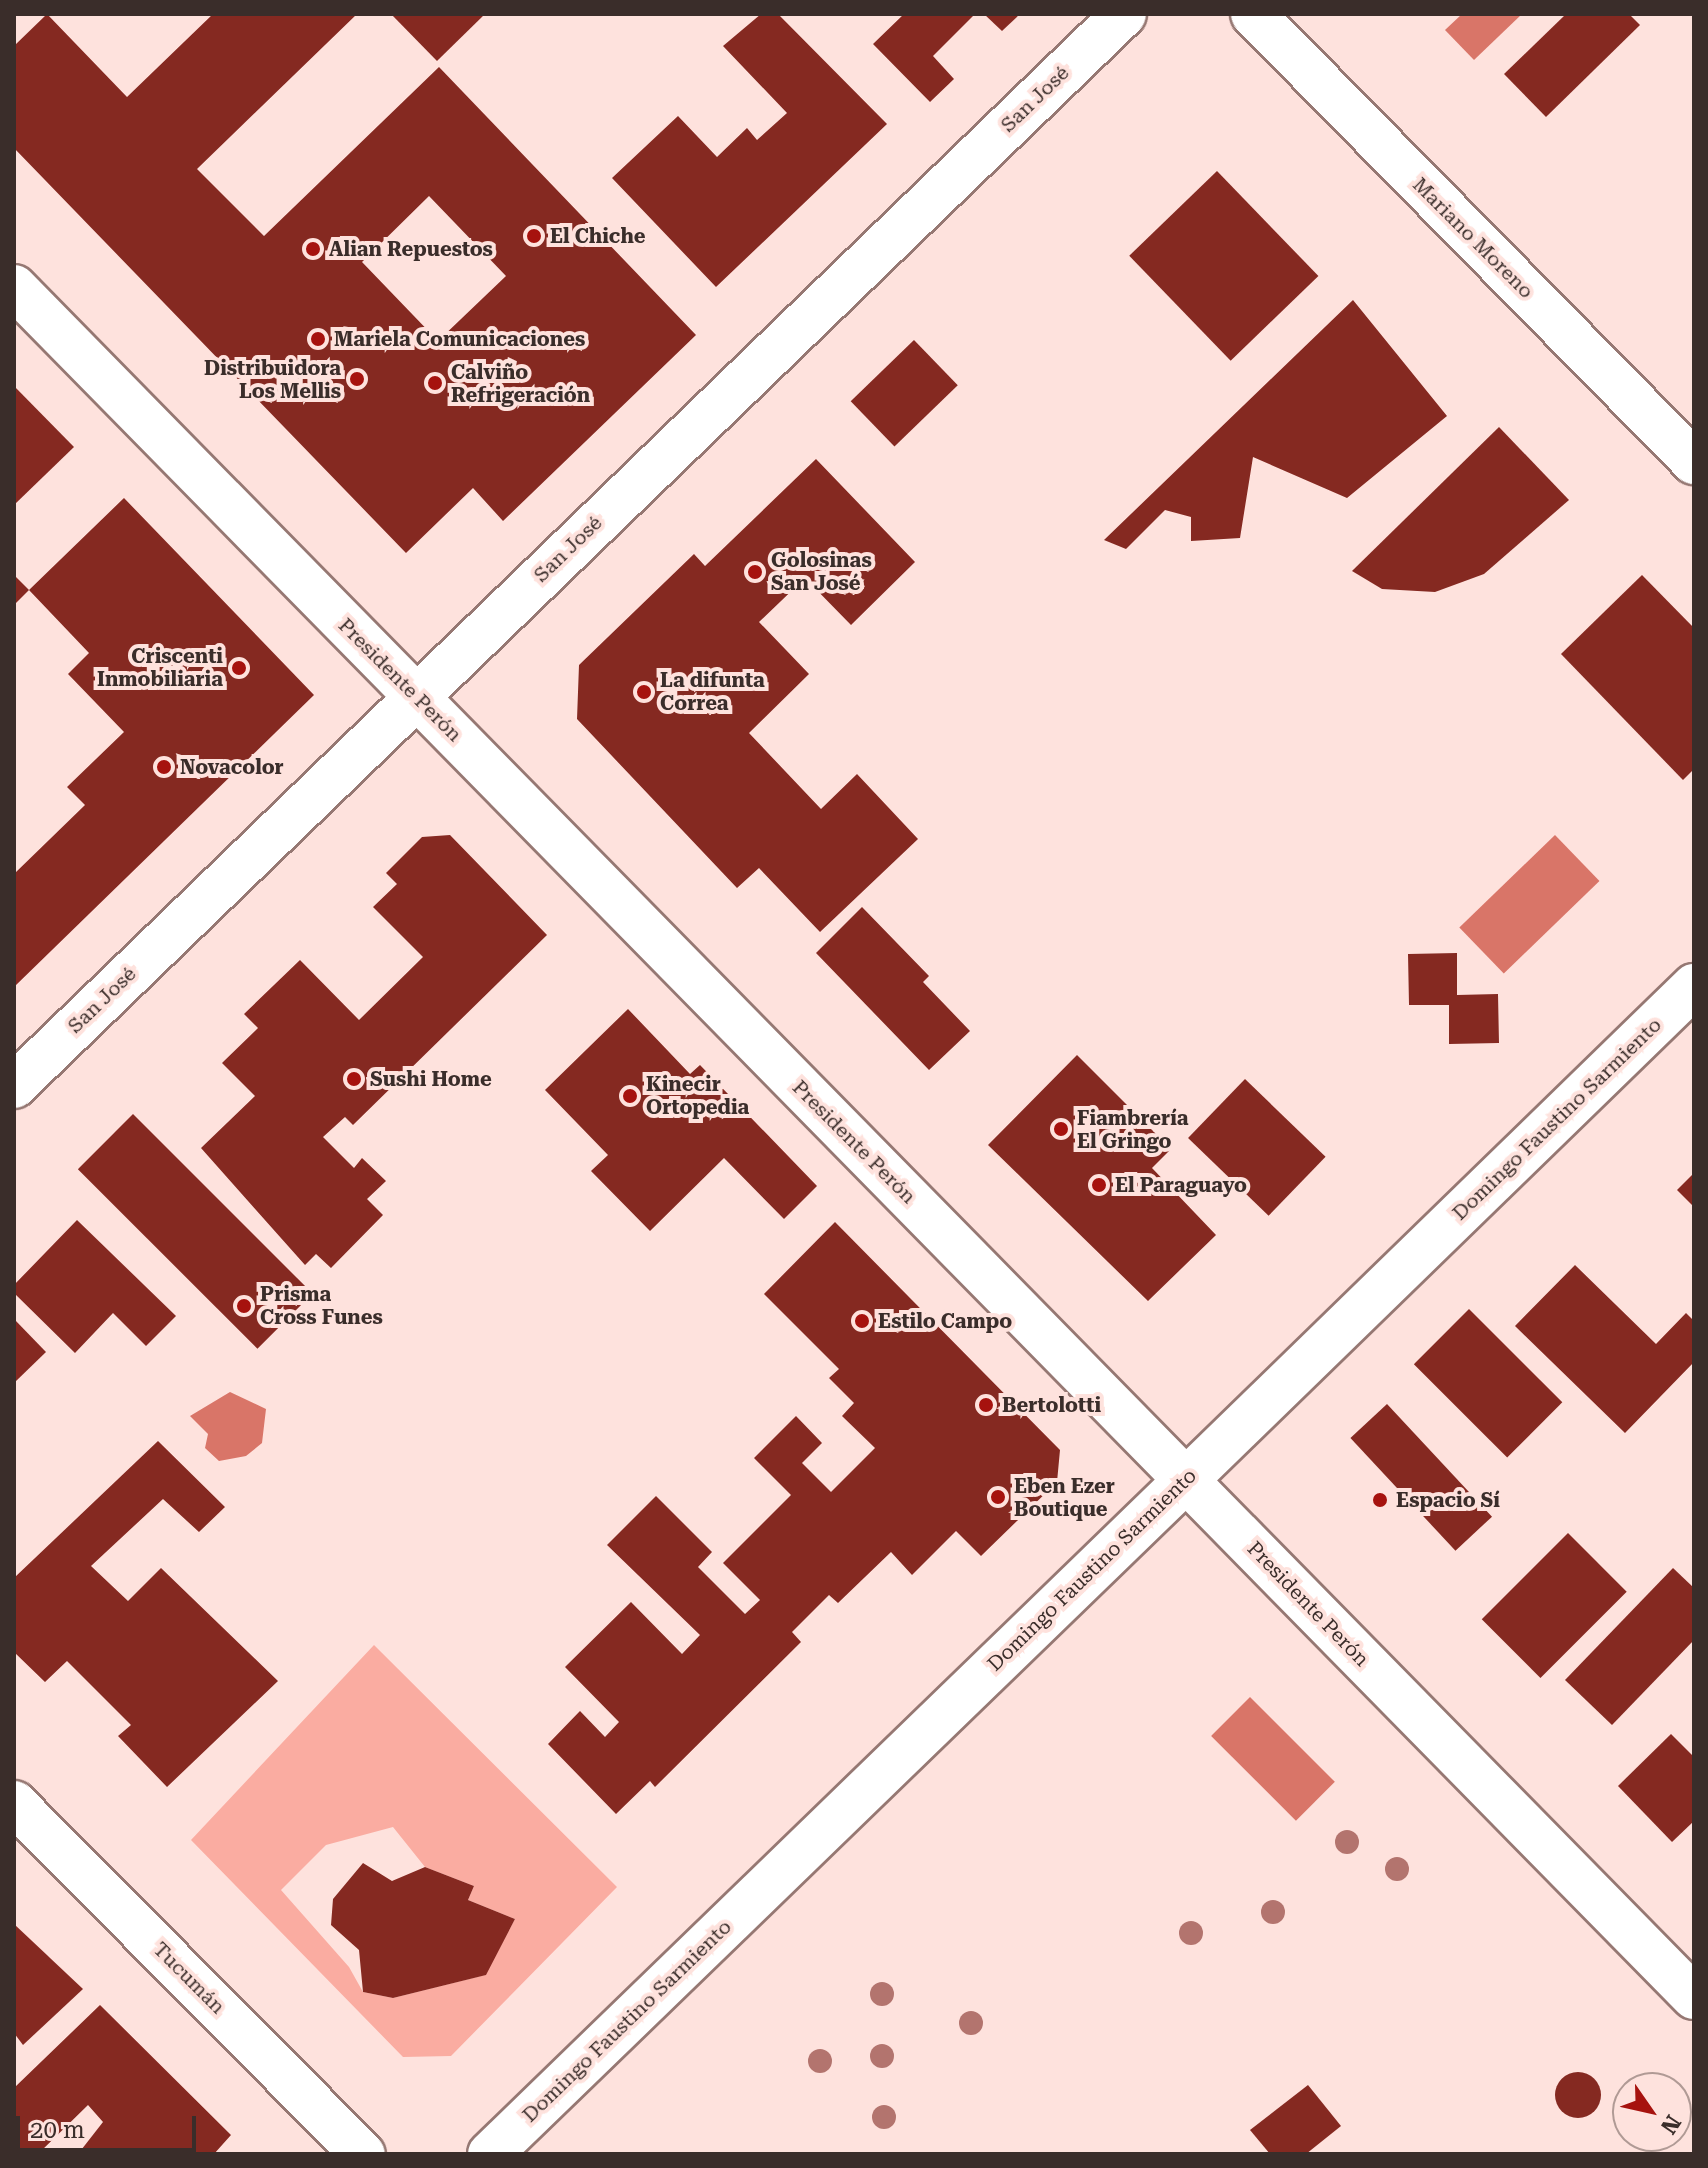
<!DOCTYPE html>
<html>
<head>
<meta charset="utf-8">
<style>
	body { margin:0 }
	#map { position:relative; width:1708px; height:2168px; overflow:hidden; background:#fee2dd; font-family:"Roboto Serif",serif }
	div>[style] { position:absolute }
	.green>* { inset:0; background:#faaca1 }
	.water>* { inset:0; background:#d97568; transform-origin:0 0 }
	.building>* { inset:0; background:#852921; transform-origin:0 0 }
	.round { border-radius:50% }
	.roads { filter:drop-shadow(2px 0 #967873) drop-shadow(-2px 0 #967873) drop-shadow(0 2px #967873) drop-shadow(0 -2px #967873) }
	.minor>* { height:44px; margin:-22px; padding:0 22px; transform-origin:22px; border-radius:22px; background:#fff }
	.major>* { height:44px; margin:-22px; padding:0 22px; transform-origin:22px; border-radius:22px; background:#fff }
	.trees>* { width:24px; height:24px; margin:-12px; border-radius:50%; background:#b3746e }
	.dots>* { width:22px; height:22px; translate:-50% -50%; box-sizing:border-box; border:4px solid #fee2dd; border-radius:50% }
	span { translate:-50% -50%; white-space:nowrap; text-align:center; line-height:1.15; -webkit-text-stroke:8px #fee2dd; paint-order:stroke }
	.street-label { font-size:20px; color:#3a2d2a }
	.poi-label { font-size:20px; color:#3a2d2a; font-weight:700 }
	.left { translate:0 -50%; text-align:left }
	.right { translate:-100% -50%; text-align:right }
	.frame { position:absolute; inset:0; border:16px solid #3a2d2a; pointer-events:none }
	.north { position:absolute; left:1612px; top:2072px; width:80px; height:80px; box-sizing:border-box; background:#fee2dd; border:2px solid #b09a95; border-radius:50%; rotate:124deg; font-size:22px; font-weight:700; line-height:32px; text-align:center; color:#3a2d2a }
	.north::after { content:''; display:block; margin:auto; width:28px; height:36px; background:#a6120e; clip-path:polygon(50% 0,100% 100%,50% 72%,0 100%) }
	.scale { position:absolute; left:16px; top:2116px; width:180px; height:36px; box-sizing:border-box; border:4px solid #3a2d2a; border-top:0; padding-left:10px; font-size:24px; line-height:28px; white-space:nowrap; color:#3a2d2a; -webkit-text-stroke:6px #fee2dd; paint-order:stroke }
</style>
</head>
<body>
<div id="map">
	<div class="green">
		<div style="clip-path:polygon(evenodd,374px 1645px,617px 1887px,451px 2056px,403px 2057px,191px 1840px,374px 1645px,393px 1827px,425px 1867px,474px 1886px,468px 1900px,515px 1919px,485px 1975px,393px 1998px,363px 1992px,349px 1967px,281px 1890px,326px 1845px,393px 1827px)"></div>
	</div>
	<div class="water">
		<div style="clip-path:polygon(1462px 14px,1522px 14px,1474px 60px,1445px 30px)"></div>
		<div style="left:1555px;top:835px;width:64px;height:133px;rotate:46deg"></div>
		<div style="clip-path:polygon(230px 1392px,266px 1409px,262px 1443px,246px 1456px,219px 1461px,205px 1448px,208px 1434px,190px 1416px)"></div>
		<div style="left:1250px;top:1697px;width:120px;height:55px;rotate:45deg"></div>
	</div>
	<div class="building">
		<div style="clip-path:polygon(evenodd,47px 14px,127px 97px,213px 14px,357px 14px,197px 169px,264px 236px,439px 67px,696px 335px,503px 521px,473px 488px,406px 553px,14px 148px,14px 46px,47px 14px,429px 196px,506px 276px,438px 341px,362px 262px,429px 196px)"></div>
		<div style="clip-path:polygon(391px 14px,485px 14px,437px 61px)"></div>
		<div style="clip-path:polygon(761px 14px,778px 14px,887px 124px,716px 287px,612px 178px,678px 116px,717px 157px,747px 128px,757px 140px,787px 113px,723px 46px)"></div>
		<div style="clip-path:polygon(904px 14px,975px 14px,933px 56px,954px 79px,930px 102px,873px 44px)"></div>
		<div style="clip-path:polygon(984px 14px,1020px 14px,1002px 31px)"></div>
		<div style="clip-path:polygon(1566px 14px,1629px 14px,1640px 25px,1546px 117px,1504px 74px)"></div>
		<div style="left:1217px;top:171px;width:146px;height:122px;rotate:46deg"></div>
		<div style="clip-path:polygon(1353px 300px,1447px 416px,1347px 498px,1253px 457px,1240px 538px,1191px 541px,1191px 517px,1165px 510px,1126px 549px,1104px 540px)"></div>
		<div style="left:914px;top:340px;width:63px;height:88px;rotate:46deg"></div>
		<div style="clip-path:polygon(14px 386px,74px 447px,14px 505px)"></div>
		<div style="clip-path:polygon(1499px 427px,1569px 500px,1484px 574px,1435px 592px,1382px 589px,1352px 571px)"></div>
		<div style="clip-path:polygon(816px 459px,915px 562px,851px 625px,805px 578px,759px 622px,809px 674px,749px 733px,821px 809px,857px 774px,918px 839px,820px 932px,759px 868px,737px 888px,577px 719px,579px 665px,694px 554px,705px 566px)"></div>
		<div style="clip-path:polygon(124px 498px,314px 695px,14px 987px,14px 874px,85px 805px,67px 787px,124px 732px,68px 674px,89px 653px,29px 590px)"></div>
		<div style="clip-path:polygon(14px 575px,29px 590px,14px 605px)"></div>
		<div style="clip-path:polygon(1642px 575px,1694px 628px,1694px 769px,1683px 780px,1561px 654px)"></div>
		<div style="clip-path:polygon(450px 835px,547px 935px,353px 1125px,345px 1117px,323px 1137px,354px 1168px,362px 1158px,386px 1181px,367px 1199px,383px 1215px,331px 1268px,316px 1254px,305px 1265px,201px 1148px,255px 1096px,222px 1063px,258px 1028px,244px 1014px,300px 960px,359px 1020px,423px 957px,373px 907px,397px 884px,386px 873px,422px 837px)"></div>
		<div style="clip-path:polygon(862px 907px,929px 976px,923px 982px,970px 1031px,929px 1070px,816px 953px)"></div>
		<div style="clip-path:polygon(1457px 953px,1457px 995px,1498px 994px,1499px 1043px,1449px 1044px,1449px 1005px,1409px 1005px,1408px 954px)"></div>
		<div style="clip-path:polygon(628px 1009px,690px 1074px,700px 1065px,817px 1186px,784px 1219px,724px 1158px,650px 1231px,591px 1171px,608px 1155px,545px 1090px)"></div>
		<div style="clip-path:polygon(1077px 1055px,1171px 1149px,1152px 1168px,1216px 1235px,1148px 1301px,988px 1145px)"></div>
		<div style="left:1245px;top:1079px;width:112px;height:82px;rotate:44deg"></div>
		<div style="left:133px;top:1114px;width:254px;height:78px;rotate:45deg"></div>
		<div style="clip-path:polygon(1694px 1173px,1694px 1207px,1677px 1190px)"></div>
		<div style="clip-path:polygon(77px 1220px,176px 1316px,146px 1346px,113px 1313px,75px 1353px,14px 1293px,14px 1285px)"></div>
		<div style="clip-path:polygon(835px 1222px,1060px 1450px,1057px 1482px,981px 1556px,956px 1531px,912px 1575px,891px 1552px,838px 1603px,829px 1595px,792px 1632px,801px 1642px,655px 1787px,650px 1781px,616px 1814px,548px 1744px,580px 1711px,605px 1737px,619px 1722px,565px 1667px,631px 1602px,682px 1654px,700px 1635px,607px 1545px,656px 1496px,712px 1552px,698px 1567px,745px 1614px,760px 1600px,723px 1563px,791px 1495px,754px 1458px,796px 1416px,822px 1443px,802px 1463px,831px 1492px,875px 1448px,842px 1416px,854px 1403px,829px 1378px,839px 1369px,764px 1294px)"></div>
		<div style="clip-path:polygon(1575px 1265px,1656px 1344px,1686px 1313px,1694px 1321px,1694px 1362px,1625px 1433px,1515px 1326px)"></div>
		<div style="left:1469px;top:1309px;width:132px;height:78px;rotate:45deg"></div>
		<div style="clip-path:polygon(14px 1319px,46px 1352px,14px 1383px)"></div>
		<div style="left:1387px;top:1404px;width:154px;height:50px;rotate:47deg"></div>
		<div style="clip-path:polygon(158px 1441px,225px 1507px,199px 1532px,163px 1499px,91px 1566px,128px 1601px,161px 1568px,278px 1681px,167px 1787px,118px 1736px,131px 1725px,67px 1661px,45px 1682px,14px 1652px,14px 1578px)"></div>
		<div style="left:1568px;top:1533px;width:83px;height:122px;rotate:45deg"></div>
		<div style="clip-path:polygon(1673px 1568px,1694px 1588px,1694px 1640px,1612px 1725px,1565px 1680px)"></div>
		<div style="clip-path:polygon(1671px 1734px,1694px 1757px,1694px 1821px,1672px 1842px,1618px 1786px)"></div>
		<div style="clip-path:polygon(363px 1863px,392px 1881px,425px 1867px,474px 1886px,468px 1900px,515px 1919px,486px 1975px,393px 1998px,363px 1992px,359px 1950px,331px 1925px,333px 1899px)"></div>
		<div style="clip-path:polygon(14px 1924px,83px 1989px,23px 2045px,14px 2033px)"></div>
		<div style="clip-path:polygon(100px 2005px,231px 2135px,214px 2154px,78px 2154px,103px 2122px,88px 2105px,38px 2154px,14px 2149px,14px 2088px)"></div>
		<div class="round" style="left:1555px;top:2072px;width:46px;height:46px"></div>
		<div style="clip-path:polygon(1308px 2085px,1341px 2126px,1306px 2154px,1270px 2154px,1250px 2130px)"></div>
	</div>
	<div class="roads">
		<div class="minor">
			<div style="left:1253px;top:14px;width:629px;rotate:45.45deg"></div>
			<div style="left:14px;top:1086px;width:1543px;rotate:-44deg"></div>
			<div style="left:14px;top:1803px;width:495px;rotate:45.2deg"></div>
			<div style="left:490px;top:2154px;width:969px;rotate:-44.08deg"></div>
		</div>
		<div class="major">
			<div style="left:14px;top:287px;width:2397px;rotate:45.51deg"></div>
			<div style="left:1186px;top:1480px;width:709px;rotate:-44.2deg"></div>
		</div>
	</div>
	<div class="trees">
		<div style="left:1347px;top:1842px"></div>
		<div style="left:1397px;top:1869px"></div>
		<div style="left:1273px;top:1912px"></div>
		<div style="left:1191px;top:1933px"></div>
		<div style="left:882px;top:1994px"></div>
		<div style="left:971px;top:2023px"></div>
		<div style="left:882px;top:2056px"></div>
		<div style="left:820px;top:2061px"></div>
		<div style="left:884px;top:2117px"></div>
	</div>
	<div class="dots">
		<div style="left:534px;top:236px;background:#a6120e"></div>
		<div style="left:313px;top:249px;background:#a6120e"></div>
		<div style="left:318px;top:339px;background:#a6120e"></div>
		<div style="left:357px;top:379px;background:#a6120e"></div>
		<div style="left:435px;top:383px;background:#a6120e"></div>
		<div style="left:755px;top:572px;background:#a6120e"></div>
		<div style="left:239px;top:668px;background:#a6120e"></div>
		<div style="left:644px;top:692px;background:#a6120e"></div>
		<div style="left:164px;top:767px;background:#a6120e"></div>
		<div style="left:354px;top:1079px;background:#a6120e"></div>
		<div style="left:630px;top:1096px;background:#a6120e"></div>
		<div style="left:1061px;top:1129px;background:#a6120e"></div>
		<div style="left:1099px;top:1185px;background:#a6120e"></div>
		<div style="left:244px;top:1306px;background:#a6120e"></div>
		<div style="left:862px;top:1321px;background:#a6120e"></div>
		<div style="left:986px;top:1405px;background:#a6120e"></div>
		<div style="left:998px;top:1497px;background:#a6120e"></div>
		<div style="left:1380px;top:1500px;background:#a6120e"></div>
	</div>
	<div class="street-label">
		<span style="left:1035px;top:99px;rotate:-44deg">San José</span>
		<span style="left:1473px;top:238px;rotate:45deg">Mariano Moreno</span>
		<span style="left:568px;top:549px;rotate:-44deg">San José</span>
		<span style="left:400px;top:680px;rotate:45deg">Presidente Perón</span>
		<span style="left:102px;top:1000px;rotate:-44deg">San José</span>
		<span style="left:1557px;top:1119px;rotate:-44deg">Domingo Faustino Sarmiento</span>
		<span style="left:854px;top:1142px;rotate:45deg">Presidente Perón</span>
		<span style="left:1092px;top:1570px;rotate:-44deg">Domingo Faustino Sarmiento</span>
		<span style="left:1308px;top:1604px;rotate:46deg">Presidente Perón</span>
		<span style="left:189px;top:1978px;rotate:45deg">Tucumán</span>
		<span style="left:627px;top:2021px;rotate:-44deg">Domingo Faustino Sarmiento</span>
	</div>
	<div class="poi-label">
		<span class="left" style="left:550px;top:236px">El Chiche</span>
		<span class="left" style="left:329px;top:249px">Alian Repuestos</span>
		<span class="left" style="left:334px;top:339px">Mariela Comunicaciones</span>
		<span class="right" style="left:341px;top:380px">Distribuidora<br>Los Mellis</span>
		<span class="left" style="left:451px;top:384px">Calviño<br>Refrigeración</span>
		<span class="left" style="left:771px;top:572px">Golosinas<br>San José</span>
		<span class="right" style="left:223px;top:668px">Criscenti<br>Inmobiliaria</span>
		<span class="left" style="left:660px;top:692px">La difunta<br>Correa</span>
		<span class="left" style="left:180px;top:767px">Novacolor</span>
		<span class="left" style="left:370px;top:1079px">Sushi Home</span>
		<span class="left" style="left:646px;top:1096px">Kinecir<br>Ortopedia</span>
		<span class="left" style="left:1077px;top:1130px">Fiambrería<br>El Gringo</span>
		<span class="left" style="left:1115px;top:1185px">El Paraguayo</span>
		<span class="left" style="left:260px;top:1306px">Prisma<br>Cross Funes</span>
		<span class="left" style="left:878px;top:1321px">Estilo Campo</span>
		<span class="left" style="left:1002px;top:1405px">Bertolotti</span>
		<span class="left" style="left:1014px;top:1498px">Eben Ezer<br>Boutique</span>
		<span class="left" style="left:1396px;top:1500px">Espacio Sí</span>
	</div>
	<div class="frame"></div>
	<div class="north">N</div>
	<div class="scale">20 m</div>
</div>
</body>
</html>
